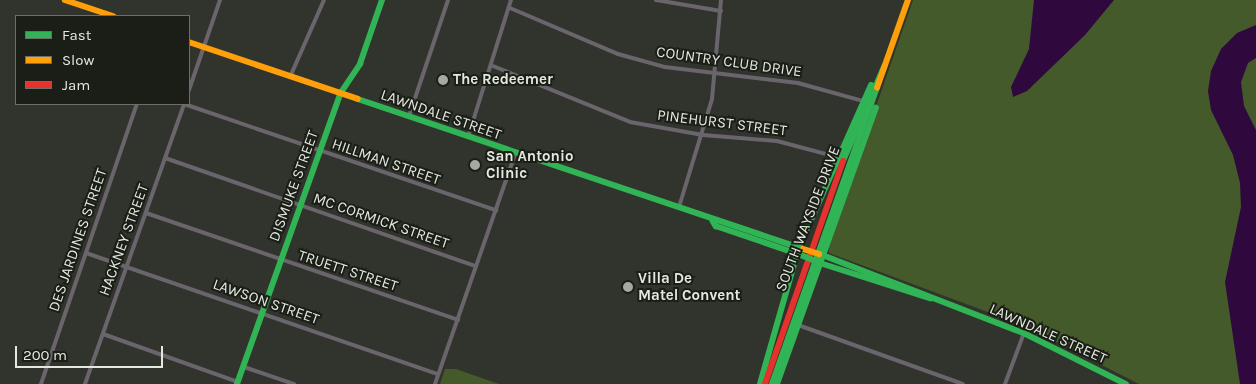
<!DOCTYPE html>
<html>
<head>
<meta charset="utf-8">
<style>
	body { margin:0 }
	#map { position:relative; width:1256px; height:384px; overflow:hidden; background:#30342c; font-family:Karla,sans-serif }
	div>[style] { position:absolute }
	.green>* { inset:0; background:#445a2a }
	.water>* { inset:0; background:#2f093d }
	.street>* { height:4px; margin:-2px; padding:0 2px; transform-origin:2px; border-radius:2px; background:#6a656c }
	.fast>* { height:5.5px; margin:-2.75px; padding:0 2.75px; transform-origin:2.75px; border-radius:2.75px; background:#30b455 }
	.slow>* { height:5.5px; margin:-2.75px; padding:0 2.75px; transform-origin:2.75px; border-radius:2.75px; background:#ff9f0a }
	.jam>* { height:5.5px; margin:-2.75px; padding:0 2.75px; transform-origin:2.75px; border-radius:2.75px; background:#e5322d }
	.fast-bridge>* { height:5.5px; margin:-2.75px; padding:0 2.75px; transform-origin:2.75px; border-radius:2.75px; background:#30b455 }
	.slow-bridge>* { height:5.5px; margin:-2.75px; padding:0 2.75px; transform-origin:2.75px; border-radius:2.75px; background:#ff9f0a }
	.dots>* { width:14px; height:14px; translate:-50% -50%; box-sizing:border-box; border:2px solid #1a1e17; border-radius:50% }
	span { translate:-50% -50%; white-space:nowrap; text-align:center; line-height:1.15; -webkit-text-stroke:4px #1a1e17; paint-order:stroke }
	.street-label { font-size:15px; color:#e4e9df }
	.poi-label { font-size:15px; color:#e4e9df; font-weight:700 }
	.left { translate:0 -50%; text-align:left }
	.legend { position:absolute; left:15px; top:15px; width:175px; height:90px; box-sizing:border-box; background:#1a1e17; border:1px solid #6b6f67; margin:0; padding:6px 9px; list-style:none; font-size:15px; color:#e4e9df }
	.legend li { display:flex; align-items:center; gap:10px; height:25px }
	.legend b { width:25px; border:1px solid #6b6f67 }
	.scale { position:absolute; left:15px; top:346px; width:148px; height:22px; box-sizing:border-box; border:2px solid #e4e9df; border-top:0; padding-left:6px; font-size:15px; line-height:18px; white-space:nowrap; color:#e4e9df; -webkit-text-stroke:4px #1a1e17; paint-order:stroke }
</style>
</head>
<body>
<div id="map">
	<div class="green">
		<div style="clip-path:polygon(913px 0,1256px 0,1256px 384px,1139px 384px,1023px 325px,829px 253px,828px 245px)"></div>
		<div style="clip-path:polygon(445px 369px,456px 369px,499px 384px,440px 384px)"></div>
	</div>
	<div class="water">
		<div style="clip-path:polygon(1034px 0,1114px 0,1085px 35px,1027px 91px,1013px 97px,1011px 87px,1029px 49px)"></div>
		<div style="clip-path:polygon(1256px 25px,1256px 58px,1248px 63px,1241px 82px,1244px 106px,1256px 130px,1256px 384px,1240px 384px,1225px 282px,1241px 207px,1240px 183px,1233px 155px,1211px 110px,1208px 91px,1211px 71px,1221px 49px,1237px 33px)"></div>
	</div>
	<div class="street">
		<div style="left:656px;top:0;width:66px;rotate:9.6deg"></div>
		<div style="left:510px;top:8px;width:117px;rotate:23.1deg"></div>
		<div style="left:618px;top:54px;width:49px;rotate:15.5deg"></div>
		<div style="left:665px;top:67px;width:134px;rotate:6.9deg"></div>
		<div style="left:798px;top:83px;width:67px;rotate:15.5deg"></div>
		<div style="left:493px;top:66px;width:148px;rotate:22.2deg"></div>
		<div style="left:630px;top:122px;width:74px;rotate:10.1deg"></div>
		<div style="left:703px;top:135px;width:74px;rotate:4.6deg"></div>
		<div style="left:777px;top:141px;width:62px;rotate:14.9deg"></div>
		<div style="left:290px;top:77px;width:84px;rotate:-66.2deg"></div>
		<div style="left:189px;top:90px;width:95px;rotate:-71deg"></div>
		<div style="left:184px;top:104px;width:330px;rotate:18.8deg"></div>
		<div style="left:409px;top:116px;width:122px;rotate:-71.4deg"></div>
		<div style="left:468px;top:137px;width:144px;rotate:-72.6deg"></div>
		<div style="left:165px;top:158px;width:329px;rotate:19.2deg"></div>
		<div style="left:679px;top:207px;width:113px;rotate:-73deg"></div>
		<div style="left:712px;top:99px;width:99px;rotate:-84.8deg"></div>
		<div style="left:146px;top:213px;width:330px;rotate:18.9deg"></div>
		<div style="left:86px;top:253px;width:372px;rotate:19deg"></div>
		<div style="left:798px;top:325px;width:175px;rotate:19.7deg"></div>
		<div style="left:103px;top:334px;width:143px;rotate:19.6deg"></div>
		<div style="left:244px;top:367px;width:53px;rotate:18.8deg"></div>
		<div style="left:41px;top:384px;width:296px;rotate:-71.1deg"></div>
		<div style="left:85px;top:384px;width:297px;rotate:-70.5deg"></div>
		<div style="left:435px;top:384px;width:244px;rotate:-70.8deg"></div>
		<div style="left:1005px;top:384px;width:54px;rotate:-69.6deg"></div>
	</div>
	<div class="fast">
		<div style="left:358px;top:99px;width:467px;rotate:18.6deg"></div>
		<div style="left:843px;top:161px;width:103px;rotate:-66.4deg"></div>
		<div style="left:713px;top:221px;width:6px;rotate:59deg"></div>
		<div style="left:716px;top:226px;width:90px;rotate:18.8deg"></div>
		<div style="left:820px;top:254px;width:219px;rotate:21.2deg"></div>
		<div style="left:1024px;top:333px;width:114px;rotate:26.6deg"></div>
		<div style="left:817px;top:262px;width:119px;rotate:17.7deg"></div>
		<div style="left:237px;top:384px;width:308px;rotate:-70.4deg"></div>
		<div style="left:340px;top:94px;width:36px;rotate:-56deg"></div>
		<div style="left:360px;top:64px;width:68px;rotate:-71deg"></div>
		<div style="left:760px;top:384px;width:142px;rotate:-74.1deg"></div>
		<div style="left:799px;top:247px;width:177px;rotate:-66deg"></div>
		<div style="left:772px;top:384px;width:314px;rotate:-70.5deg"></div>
		<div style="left:777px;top:384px;width:293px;rotate:-70.3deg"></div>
	</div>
	<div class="slow">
		<div style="left:65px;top:0;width:51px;rotate:18.4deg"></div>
		<div style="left:189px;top:42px;width:178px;rotate:18.6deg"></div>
		<div style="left:877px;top:88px;width:93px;rotate:-70.6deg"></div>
	</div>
	<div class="jam">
		<div style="left:765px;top:384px;width:236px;rotate:-70.7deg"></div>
	</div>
	<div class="fast-bridge">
		<div style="left:801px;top:255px;width:16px;rotate:22deg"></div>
	</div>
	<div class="slow-bridge">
		<div style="left:803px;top:249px;width:17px;rotate:17deg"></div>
	</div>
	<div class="dots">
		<div style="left:443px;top:80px;background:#a5aaa0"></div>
		<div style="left:475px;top:165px;background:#a5aaa0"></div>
		<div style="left:628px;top:287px;background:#a5aaa0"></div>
	</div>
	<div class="street-label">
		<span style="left:729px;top:62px;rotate:8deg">COUNTRY CLUB DRIVE</span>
		<span style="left:441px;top:115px;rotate:19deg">LAWNDALE STREET</span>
		<span style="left:722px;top:123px;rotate:7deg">PINEHURST STREET</span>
		<span style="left:386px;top:162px;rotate:19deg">HILLMAN STREET</span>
		<span style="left:294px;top:186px;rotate:-70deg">DISMUKE STREET</span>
		<span style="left:808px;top:219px;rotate:-69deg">SOUTH WAYSIDE DRIVE</span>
		<span style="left:381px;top:221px;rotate:19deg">MC CORMICK STREET</span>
		<span style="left:78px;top:240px;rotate:-71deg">DES JARDINES STREET</span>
		<span style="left:124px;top:240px;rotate:-70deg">HACKNEY STREET</span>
		<span style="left:348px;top:271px;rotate:18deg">TRUETT STREET</span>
		<span style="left:266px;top:302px;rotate:19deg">LAWSON STREET</span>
		<span style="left:1048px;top:334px;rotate:24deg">LAWNDALE STREET</span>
	</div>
	<div class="poi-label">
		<span class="left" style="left:453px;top:80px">The Redeemer</span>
		<span class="left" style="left:486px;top:165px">San Antonio<br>Clinic</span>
		<span class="left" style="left:638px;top:287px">Villa De<br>Matel Convent</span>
	</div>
	<ul class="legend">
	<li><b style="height:6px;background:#30b455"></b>Fast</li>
	<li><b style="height:6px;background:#ff9f0a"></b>Slow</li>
	<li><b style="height:6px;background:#e5322d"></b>Jam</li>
	</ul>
	<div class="scale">200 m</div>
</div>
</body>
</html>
